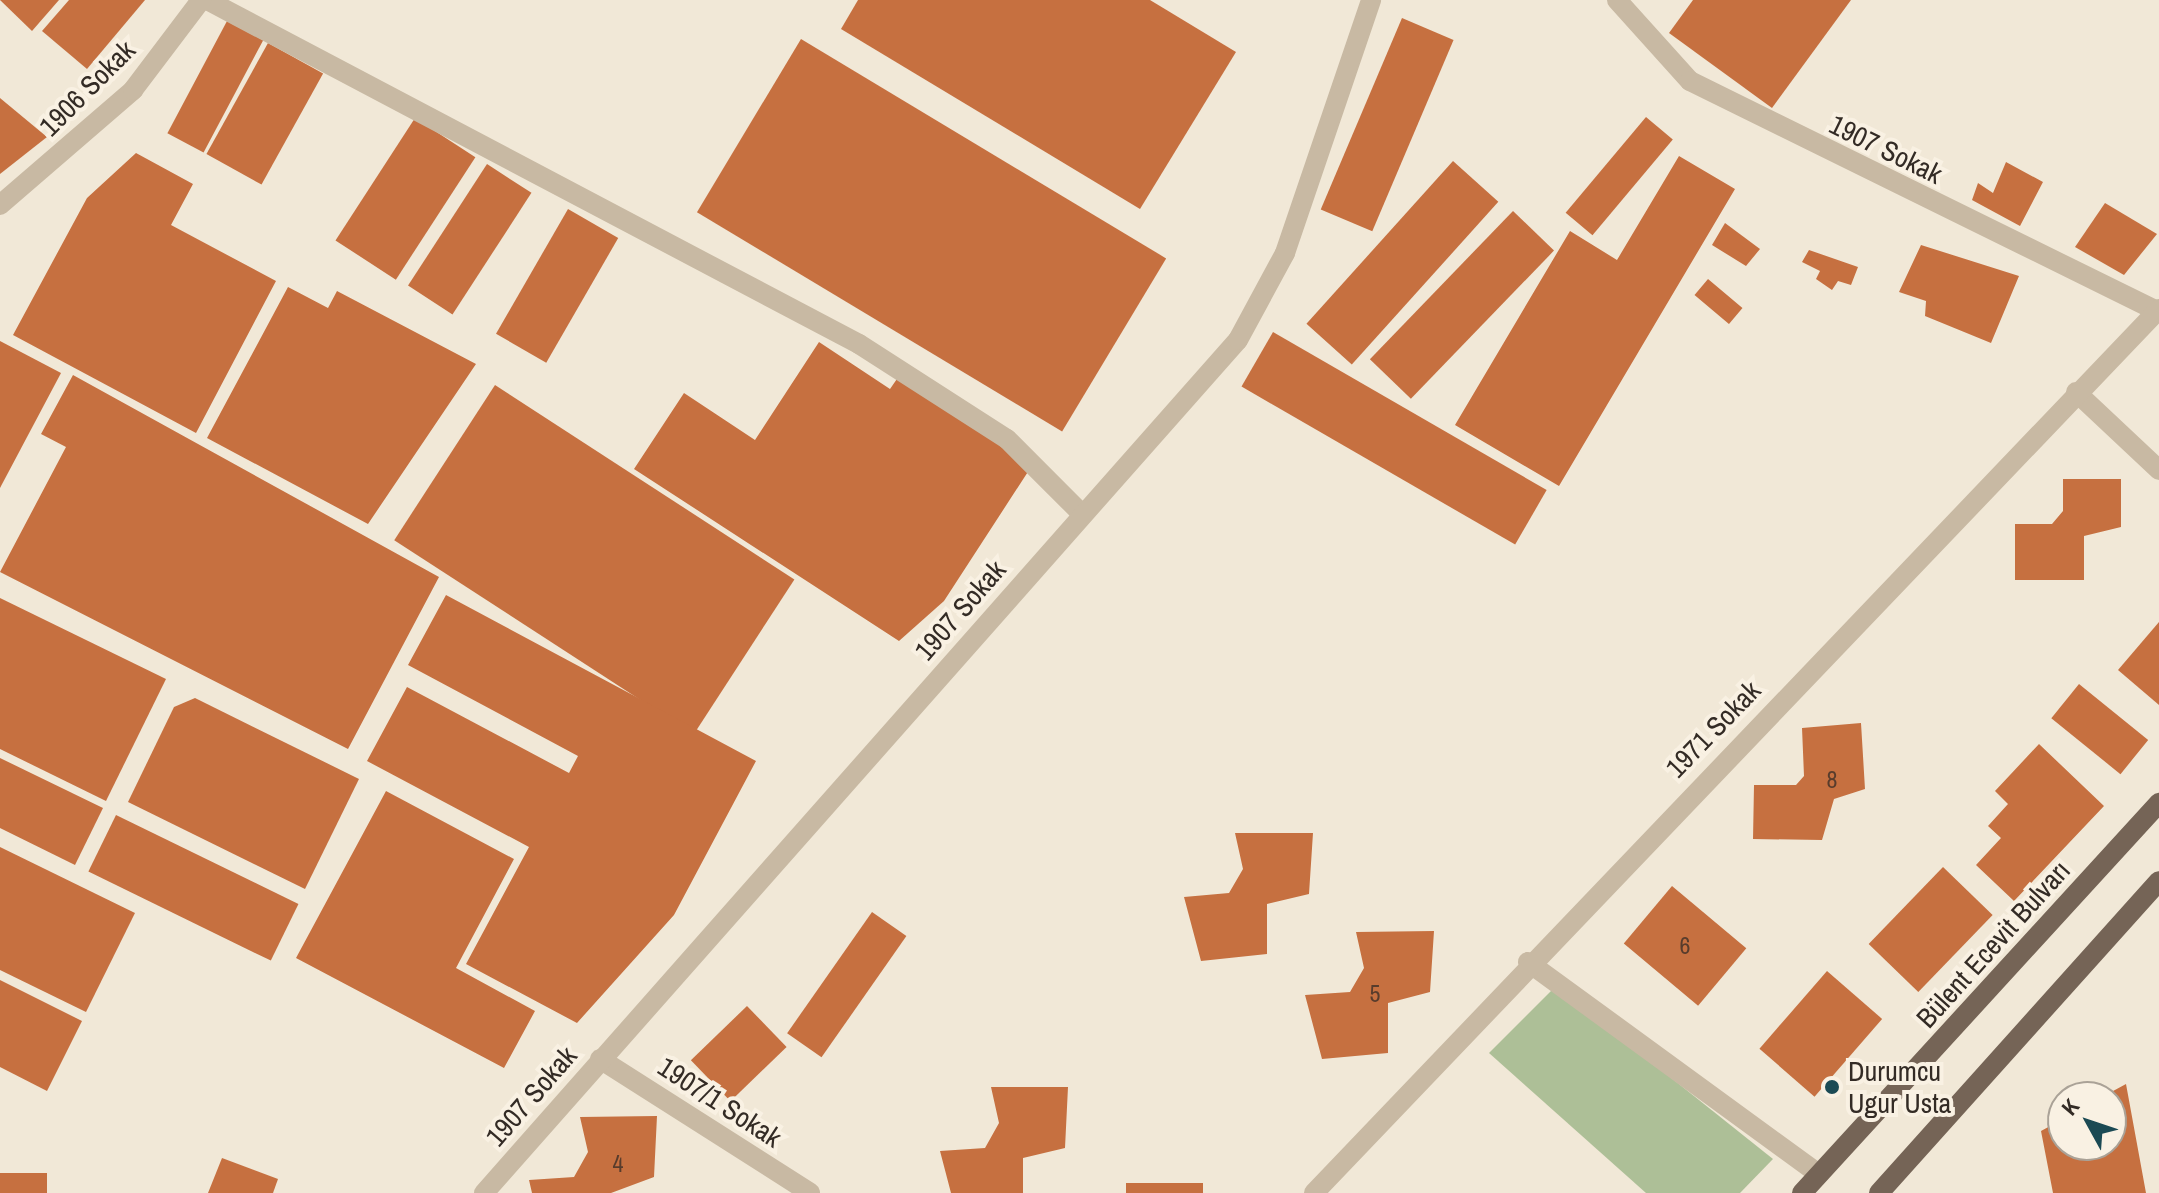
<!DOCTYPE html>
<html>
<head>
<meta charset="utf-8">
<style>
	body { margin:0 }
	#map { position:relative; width:2159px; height:1193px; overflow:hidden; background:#f1e8d7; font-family:"Archivo Narrow",sans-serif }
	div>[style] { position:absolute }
	.green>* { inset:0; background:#adbf97 }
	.building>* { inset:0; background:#c67040; transform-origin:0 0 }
	.street>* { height:20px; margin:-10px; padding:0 10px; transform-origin:10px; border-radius:10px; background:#c8b9a3 }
	.primary>* { height:20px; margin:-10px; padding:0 10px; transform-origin:10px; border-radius:10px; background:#756456 }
	.dots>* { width:22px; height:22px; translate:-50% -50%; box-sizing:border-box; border:4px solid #f9f1e3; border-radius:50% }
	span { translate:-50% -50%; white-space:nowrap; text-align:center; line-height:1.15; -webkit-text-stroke:8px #f9f1e3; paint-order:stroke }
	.number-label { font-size:24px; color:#583c2c }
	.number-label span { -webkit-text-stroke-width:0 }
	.street-label { font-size:28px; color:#332b25 }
	.poi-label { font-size:28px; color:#332b25 }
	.left { translate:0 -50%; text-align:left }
	.north { position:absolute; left:2047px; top:1081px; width:80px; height:80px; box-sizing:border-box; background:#f9f1e3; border:2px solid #aaa297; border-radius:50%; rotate:310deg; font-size:22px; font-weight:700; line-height:32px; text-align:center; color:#332b25 }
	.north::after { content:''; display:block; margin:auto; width:28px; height:36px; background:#1b4a54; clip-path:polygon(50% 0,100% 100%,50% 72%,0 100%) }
</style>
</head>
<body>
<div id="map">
	<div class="green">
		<div style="clip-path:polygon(1556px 986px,1773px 1159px,1740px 1193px,1646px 1193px,1489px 1053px)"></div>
	</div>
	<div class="building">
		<div style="clip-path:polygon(0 0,59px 0,32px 31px)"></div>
		<div style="clip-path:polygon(69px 0,145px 0,87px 69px,42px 31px)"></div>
		<div style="clip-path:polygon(858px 0,1150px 0,1236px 52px,1140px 209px,841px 29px)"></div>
		<div style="clip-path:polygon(1693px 0,1851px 0,1772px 108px,1669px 33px)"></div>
		<div style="left:1402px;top:18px;width:56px;height:208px;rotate:23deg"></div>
		<div style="left:227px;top:21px;width:41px;height:127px;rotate:28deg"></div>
		<div style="left:801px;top:39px;width:426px;height:202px;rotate:31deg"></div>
		<div style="left:268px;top:43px;width:63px;height:127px;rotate:29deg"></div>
		<div style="clip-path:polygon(0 98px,47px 137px,0 174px)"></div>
		<div style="left:1646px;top:117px;width:35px;height:125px;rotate:40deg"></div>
		<div style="left:415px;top:118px;width:72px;height:146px;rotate:33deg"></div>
		<div style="clip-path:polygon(136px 153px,193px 184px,171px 225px,276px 281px,196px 433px,13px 335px,87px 198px)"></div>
		<div style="clip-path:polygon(1679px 156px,1735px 189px,1559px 486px,1455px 425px,1570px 231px,1617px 260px)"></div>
		<div style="left:1453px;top:161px;width:61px;height:219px;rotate:42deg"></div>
		<div style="clip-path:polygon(2006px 162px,2043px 182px,2020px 226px,1972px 200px,1978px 183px,1993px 193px)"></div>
		<div style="left:487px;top:164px;width:53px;height:145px;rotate:33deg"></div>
		<div style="clip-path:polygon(2105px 203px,2157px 234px,2124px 275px,2075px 247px)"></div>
		<div style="left:568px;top:209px;width:58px;height:144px;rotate:30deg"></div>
		<div style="left:1513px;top:211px;width:57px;height:206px;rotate:44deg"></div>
		<div style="clip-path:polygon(1725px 223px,1760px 249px,1746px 266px,1712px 245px)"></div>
		<div style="clip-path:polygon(1921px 245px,2019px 276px,1991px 343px,1925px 316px,1926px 301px,1899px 292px)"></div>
		<div style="clip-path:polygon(1809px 250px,1858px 267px,1851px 285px,1838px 281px,1832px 290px,1816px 279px,1820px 271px,1802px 262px)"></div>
		<div style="left:1708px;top:279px;width:45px;height:21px;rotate:40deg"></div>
		<div style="clip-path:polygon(288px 287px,328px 308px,337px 291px,476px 364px,368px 524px,207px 438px)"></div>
		<div style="left:1273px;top:332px;width:316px;height:63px;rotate:30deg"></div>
		<div style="clip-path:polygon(0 341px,61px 373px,0 488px)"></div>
		<div style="clip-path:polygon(819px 342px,890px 389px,899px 376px,1033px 464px,944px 601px,899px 641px,634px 469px,684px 393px,755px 440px)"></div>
		<div style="clip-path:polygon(73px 375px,439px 577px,348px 749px,0 572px,66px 447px,41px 434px)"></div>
		<div style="left:495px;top:385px;width:357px;height:185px;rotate:33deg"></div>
		<div style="clip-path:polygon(2063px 479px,2121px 479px,2121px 527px,2084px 536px,2084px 580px,2015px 580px,2015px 524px,2052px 524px,2063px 511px)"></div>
		<div style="clip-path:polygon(446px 595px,756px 761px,674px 915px,577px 1023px,466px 964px,529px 847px,367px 761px,407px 687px,569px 773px,578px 756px,408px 665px)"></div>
		<div style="clip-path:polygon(0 598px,166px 679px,106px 801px,0 749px)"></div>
		<div style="clip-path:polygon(2159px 622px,2159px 705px,2118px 670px)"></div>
		<div style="left:2079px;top:684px;width:89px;height:44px;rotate:39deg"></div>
		<div style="clip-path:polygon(195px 698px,359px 779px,305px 889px,128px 802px,174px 707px)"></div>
		<div style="clip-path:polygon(1861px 723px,1865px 789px,1834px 799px,1822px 840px,1753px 839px,1754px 785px,1796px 785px,1804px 776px,1802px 728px)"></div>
		<div style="clip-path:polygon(2039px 744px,2104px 806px,2014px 901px,1976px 865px,2001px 838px,1988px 826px,2008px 804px,1995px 791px)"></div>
		<div style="clip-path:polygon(0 758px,103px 808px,75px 865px,0 828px)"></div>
		<div style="clip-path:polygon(386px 791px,514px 859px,456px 968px,535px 1011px,504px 1068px,296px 958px)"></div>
		<div style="left:116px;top:815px;width:203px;height:63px;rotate:26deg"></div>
		<div style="clip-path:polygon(1235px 833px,1313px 833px,1309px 894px,1267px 904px,1267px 954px,1201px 961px,1184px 897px,1229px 893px,1243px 869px)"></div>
		<div style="clip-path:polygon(0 847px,135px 913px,86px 1012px,0 970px)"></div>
		<div style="left:1943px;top:867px;width:69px;height:107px;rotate:44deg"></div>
		<div style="left:1672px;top:886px;width:97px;height:75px;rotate:40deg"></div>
		<div style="left:872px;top:912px;width:42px;height:148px;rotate:35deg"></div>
		<div style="clip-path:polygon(1434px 931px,1430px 992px,1388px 1003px,1388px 1053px,1322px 1059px,1305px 995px,1350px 992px,1364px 968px,1356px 932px)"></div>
		<div style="left:1827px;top:971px;width:73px;height:103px;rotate:41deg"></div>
		<div style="clip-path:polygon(0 980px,82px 1021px,47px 1091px,0 1067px)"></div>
		<div style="left:747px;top:1006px;width:57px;height:78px;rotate:46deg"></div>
		<div style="clip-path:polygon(2126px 1084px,2146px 1193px,2053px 1193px,2041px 1131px,2063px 1119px,2063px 1145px,2111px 1145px,2111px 1097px,2102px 1097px)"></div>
		<div style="clip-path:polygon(991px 1087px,1068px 1087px,1065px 1148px,1023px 1158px,1023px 1193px,951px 1193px,940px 1151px,985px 1148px,999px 1123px)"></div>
		<div style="clip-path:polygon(657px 1116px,654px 1177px,611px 1193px,532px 1193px,529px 1180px,574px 1177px,588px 1152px,580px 1117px)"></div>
		<div style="clip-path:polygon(222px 1158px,278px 1179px,273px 1193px,208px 1193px)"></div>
		<div style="left:0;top:1173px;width:47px;height:20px"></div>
		<div style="left:1203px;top:1183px;width:10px;height:77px;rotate:90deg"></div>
	</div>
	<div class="street">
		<div style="left:207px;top:0;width:737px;rotate:27.82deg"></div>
		<div style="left:859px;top:344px;width:176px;rotate:32.7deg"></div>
		<div style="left:1007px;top:439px;width:106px;rotate:45deg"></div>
		<div style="left:1617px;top:0;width:109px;rotate:48deg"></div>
		<div style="left:1690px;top:81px;width:521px;rotate:26.22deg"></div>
		<div style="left:0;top:205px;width:176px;rotate:-40.8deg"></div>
		<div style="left:133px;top:90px;width:113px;rotate:-52.9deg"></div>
		<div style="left:2076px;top:392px;width:114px;rotate:43.2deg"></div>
		<div style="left:1528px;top:962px;width:360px;rotate:36.1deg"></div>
		<div style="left:600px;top:1059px;width:249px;rotate:32.5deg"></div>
		<div style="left:484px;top:1193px;width:1138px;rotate:-48.53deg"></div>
		<div style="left:1238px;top:340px;width:99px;rotate:-61.6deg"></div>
		<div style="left:1285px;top:253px;width:267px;rotate:-71.2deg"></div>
		<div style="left:1314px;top:1193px;width:1223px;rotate:-46.29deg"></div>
	</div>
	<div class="primary">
		<div style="left:1802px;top:1193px;width:529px;rotate:-47.53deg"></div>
		<div style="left:1879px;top:1193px;width:419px;rotate:-48.1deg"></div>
	</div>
	<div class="dots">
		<div style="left:1832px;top:1087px;background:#1b4a54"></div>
	</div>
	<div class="number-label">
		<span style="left:1832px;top:780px">8</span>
		<span style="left:1685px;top:946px">6</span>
		<span style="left:1375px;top:994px">5</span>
		<span style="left:618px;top:1164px">4</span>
	</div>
	<div class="street-label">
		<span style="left:87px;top:88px;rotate:-45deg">1906 Sokak</span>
		<span style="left:1886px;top:149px;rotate:26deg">1907 Sokak</span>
		<span style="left:960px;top:610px;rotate:-49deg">1907 Sokak</span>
		<span style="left:1713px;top:729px;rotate:-46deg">1971 Sokak</span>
		<span style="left:1993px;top:944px;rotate:-48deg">Bülent Ecevit Bulvarı</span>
		<span style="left:531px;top:1096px;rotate:-49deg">1907 Sokak</span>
		<span style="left:720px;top:1102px;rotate:33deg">1907/1 Sokak</span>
	</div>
	<div class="poi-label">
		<span class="left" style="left:1848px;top:1087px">Durumcu<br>Ugur Usta</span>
	</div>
	<div class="north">K</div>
</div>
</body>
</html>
